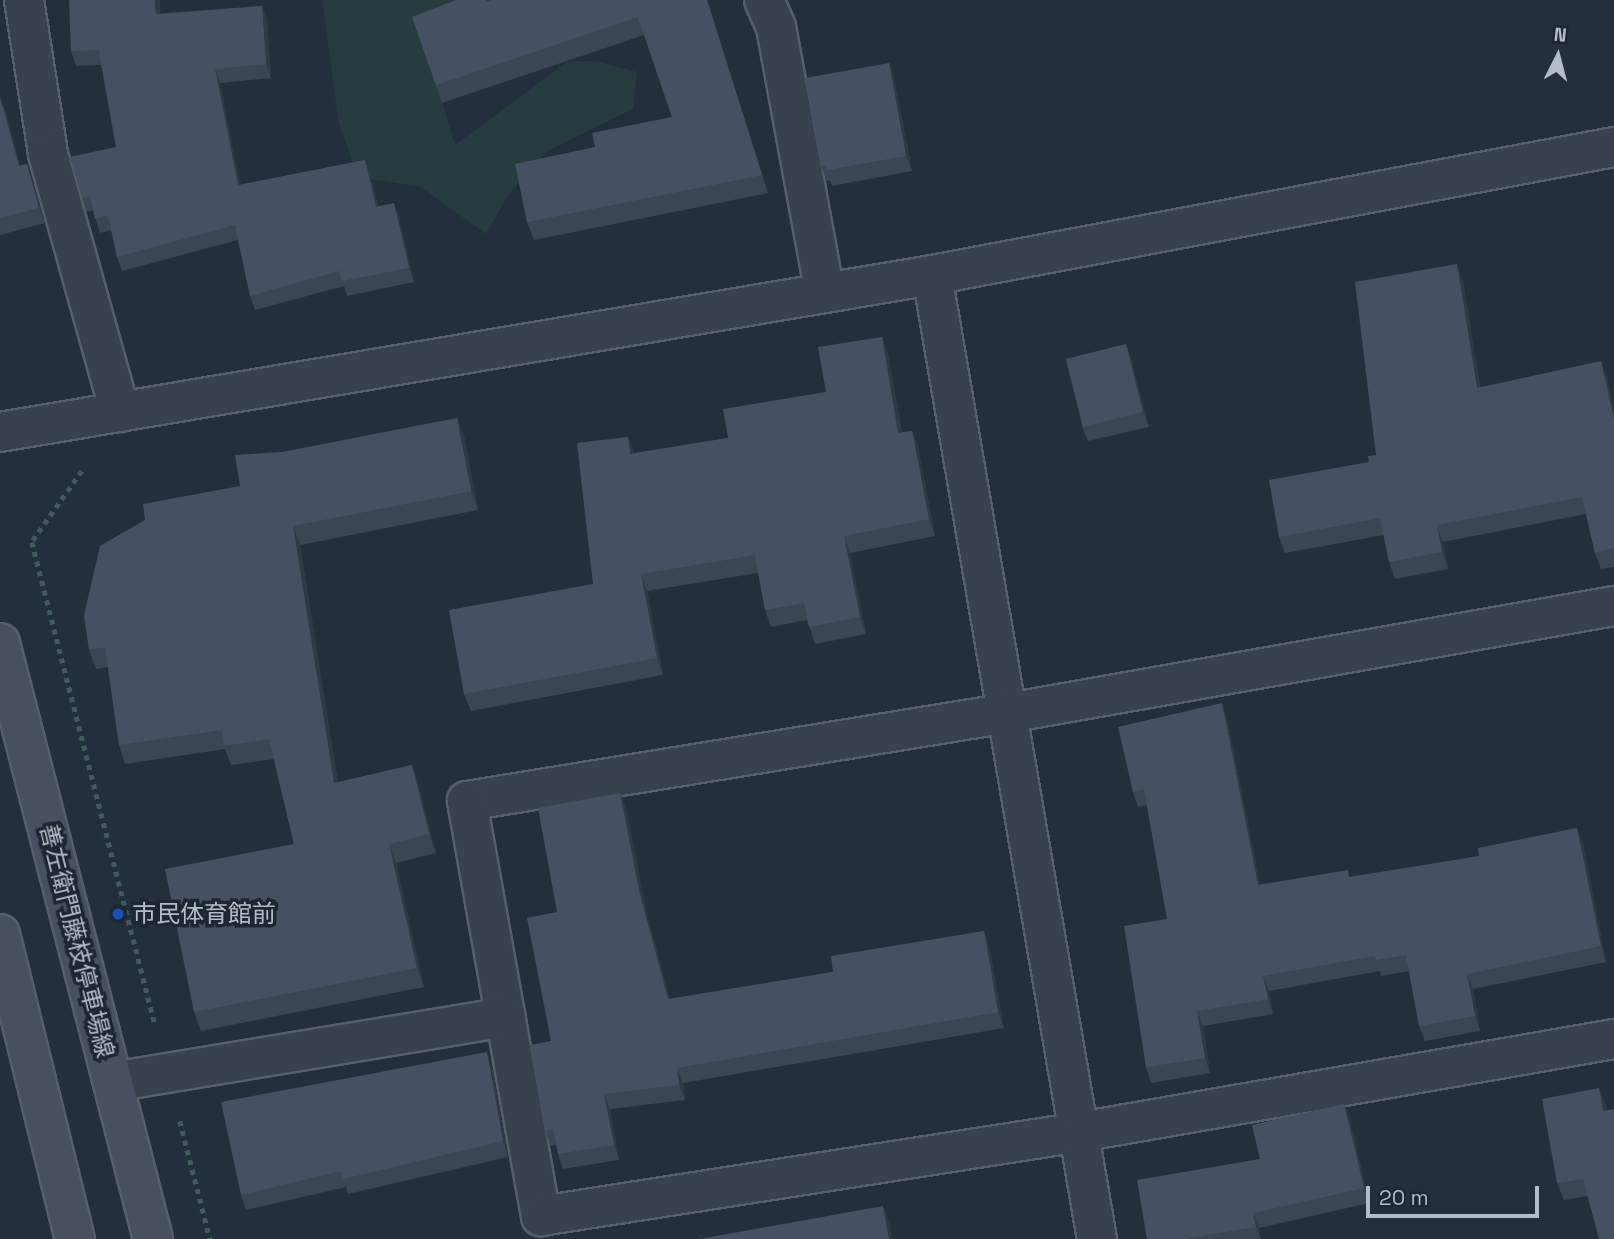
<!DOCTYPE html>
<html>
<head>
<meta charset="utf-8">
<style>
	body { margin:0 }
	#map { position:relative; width:1614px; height:1239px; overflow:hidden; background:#242f3e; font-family:"Space Grotesk","Noto Sans JP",sans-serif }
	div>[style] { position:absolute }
	.green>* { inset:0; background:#263c3f }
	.path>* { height:4.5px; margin-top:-2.25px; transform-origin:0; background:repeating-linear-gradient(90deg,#44595c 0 5px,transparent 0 10px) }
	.roads { filter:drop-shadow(2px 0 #565f6c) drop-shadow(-2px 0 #565f6c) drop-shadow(0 2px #565f6c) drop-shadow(0 -2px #565f6c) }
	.minor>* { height:38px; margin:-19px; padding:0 19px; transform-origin:19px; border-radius:19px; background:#38414e }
	.tertiary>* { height:38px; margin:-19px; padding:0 19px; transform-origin:19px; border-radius:19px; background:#38414e }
	.secondary>* { height:38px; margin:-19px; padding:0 19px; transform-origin:19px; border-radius:19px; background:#465061 }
	.wall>* { inset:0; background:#3b4654 }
	.shaded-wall>* { inset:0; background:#303945 }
	.building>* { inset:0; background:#455162; transform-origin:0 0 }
	.dots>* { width:19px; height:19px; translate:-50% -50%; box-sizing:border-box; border:4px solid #1d2633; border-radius:50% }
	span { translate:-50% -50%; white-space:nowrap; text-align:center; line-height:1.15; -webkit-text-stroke:7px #1d2633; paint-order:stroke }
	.poi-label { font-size:24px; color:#b4bcc9 }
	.left { translate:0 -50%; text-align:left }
	.street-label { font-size:24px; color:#b4bcc9 }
	.north { position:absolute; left:1523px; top:21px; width:70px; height:70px; -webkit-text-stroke:5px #1d2633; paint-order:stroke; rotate:6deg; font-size:19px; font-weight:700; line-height:28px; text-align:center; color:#b4bcc9 }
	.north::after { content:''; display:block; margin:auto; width:24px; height:32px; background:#b4bcc9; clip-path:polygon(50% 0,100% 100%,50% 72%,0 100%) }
	.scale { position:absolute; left:1366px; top:1186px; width:173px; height:32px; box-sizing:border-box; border:4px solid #b4bcc9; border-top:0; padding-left:9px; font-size:21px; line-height:24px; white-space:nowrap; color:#b4bcc9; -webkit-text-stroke:5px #1d2633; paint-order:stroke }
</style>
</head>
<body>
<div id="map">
	<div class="green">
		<div style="clip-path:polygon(322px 0,464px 0,422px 36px,455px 145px,567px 62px,595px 61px,637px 72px,633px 109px,546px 152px,508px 195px,486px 234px,421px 187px,358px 177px,339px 124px)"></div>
	</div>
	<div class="path">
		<div style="left:82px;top:471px;width:87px;rotate:125.2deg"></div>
		<div style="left:32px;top:542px;width:498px;rotate:75.7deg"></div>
		<div style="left:180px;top:1121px;width:122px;rotate:75.7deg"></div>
	</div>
	<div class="roads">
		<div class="minor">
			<div style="left:24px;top:0;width:156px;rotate:81.1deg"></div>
			<div style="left:48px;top:154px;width:268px;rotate:74.4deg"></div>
			<div style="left:764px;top:0;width:30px;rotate:66deg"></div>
			<div style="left:776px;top:27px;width:270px;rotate:79.6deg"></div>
			<div style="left:932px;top:275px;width:978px;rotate:80.29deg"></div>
			<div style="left:1614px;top:606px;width:615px;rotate:169.99deg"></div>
			<div style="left:1008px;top:713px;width:548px;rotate:170.76deg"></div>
			<div style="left:467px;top:801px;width:422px;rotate:79.9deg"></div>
			<div style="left:541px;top:1216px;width:546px;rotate:-8.86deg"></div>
			<div style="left:1080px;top:1132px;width:542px;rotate:-9.88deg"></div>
			<div style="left:113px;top:1082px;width:398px;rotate:-9.4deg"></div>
		</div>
		<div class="tertiary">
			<div style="left:0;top:432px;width:945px;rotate:-9.56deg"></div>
			<div style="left:932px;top:275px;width:694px;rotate:-10.63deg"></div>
		</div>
		<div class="secondary">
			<div style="left:0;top:643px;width:615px;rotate:75.6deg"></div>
			<div style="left:0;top:934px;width:314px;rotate:76.2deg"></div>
		</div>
	</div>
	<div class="wall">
		<div style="clip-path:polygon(492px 0,707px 0,768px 193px,534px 240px,527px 222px,595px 147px,672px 117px,644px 35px,442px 103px,412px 17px)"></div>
		<div style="clip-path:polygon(262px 6px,267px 20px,271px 78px,220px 83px,240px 185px,365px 160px,370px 174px,378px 206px,399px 217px,414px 282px,347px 296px,344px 286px,255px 310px,250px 296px,238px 240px,122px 271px,117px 257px,111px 230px,100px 233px,93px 210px,87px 212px,82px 198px,116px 147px,101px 65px,76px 66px,71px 51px,161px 14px)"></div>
		<div style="clip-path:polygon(889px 63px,894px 78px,912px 171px,832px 186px,830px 180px,827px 181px,821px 166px)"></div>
		<div style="clip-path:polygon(0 98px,6px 113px,20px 166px,27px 164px,32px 180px,45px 223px,0 235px)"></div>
		<div style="clip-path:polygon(1463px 281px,1480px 387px,1607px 378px,1614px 409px,1614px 567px,1601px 569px,1595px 553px,1586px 514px,1443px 542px,1448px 569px,1395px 579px,1389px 562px,1384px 535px,1285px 553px,1279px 537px,1376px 455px)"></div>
		<div style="clip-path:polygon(882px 337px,888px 354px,902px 432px,912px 431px,918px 447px,935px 536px,850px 553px,866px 634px,815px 644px,807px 620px,771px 627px,765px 610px,758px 573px,647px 591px,663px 675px,471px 711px,464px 694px,593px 584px,628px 437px,634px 453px,728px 438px,826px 392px)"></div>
		<div style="clip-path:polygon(1126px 344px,1131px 359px,1149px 427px,1088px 441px,1082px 426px)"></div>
		<div style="clip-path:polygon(464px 436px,478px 510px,300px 545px,338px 783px,412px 765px,418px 784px,436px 853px,396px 863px,424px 987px,201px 1031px,194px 1012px,294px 844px,274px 759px,231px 765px,225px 749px,125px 764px,119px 745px,108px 667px,96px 669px,89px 650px,240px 486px)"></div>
		<div style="clip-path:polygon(1227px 718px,1260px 884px,1351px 877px,1583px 843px,1606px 962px,1473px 989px,1480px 1031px,1425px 1041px,1419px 1026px,1409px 971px,1381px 976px,1380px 971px,1269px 991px,1273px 1014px,1203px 1026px,1210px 1073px,1151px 1083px,1146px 1067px,1167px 919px,1147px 805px,1138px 807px,1133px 792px)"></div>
		<div style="clip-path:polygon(620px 793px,626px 808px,646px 910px,670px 999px,833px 972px,984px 931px,989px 946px,1004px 1028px,683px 1083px,685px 1100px,610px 1109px,619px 1160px,563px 1169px,558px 1154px,556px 1145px,551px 1146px,545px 1131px,551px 1041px,557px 912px)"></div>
		<div style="clip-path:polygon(492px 1068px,508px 1157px,348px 1194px,346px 1187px,246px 1210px,241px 1195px)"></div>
		<div style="clip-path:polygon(1599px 1088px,1606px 1110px,1588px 1196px,1564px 1200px,1557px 1183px)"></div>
		<div style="clip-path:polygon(1350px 1119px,1369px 1203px,1259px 1228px,1261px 1239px,1147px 1239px,1260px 1159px)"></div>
	</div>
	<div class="shaded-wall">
		<div style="clip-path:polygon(155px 0,160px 0,161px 29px,156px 14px)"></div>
		<div style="clip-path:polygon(262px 6px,267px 20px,271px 78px,266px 64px)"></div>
		<div style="clip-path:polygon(889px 63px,894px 78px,912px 171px,906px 156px)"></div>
		<div style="clip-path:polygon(215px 69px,220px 83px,243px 200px,238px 185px)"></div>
		<div style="clip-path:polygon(1px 98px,6px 113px,24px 181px,19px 166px)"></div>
		<div style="clip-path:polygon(365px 160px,370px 174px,381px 221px,376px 207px)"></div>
		<div style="clip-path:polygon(27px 164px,32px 180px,45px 223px,39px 208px)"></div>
		<div style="clip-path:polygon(394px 203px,399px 217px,414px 282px,409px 268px)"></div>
		<div style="clip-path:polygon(1457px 264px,1463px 281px,1483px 404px,1477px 388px)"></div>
		<div style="clip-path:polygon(882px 337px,888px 354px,905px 450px,898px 433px)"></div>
		<div style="clip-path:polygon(1126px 344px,1131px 359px,1149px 427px,1143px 412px)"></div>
		<div style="clip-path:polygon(1601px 361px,1607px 378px,1614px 409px,1614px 419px)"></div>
		<div style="clip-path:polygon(457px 418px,464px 436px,478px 510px,471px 491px)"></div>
		<div style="clip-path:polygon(912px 431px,918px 447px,935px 536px,929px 519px)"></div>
		<div style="clip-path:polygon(628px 437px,634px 454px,630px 454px)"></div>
		<div style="clip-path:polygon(1437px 525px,1443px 542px,1448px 569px,1442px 552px)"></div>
		<div style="clip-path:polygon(293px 526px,300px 545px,341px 802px,334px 783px)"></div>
		<div style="clip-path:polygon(844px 536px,850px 553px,866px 634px,860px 617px)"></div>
		<div style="clip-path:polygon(641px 574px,647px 591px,663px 675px,657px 658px)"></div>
		<div style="clip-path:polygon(1222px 703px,1227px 718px,1263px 900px,1258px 885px)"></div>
		<div style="clip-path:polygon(412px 765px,418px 784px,436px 853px,429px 834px)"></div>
		<div style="clip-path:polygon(620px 793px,626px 808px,646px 910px,674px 1014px,668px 999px,640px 895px)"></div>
		<div style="clip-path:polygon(1577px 828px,1583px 843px,1606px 962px,1601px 946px)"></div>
		<div style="clip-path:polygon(389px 844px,396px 863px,424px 987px,417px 968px)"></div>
		<div style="clip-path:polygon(984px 931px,989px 946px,1004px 1028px,998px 1012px)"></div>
		<div style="clip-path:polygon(1467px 974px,1473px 989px,1480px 1031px,1475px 1016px)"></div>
		<div style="clip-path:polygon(1263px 976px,1269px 991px,1273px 1014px,1268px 999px)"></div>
		<div style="clip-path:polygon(1197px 1011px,1203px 1026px,1210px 1073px,1205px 1058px)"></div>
		<div style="clip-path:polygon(487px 1052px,492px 1068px,508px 1157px,503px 1141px)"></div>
		<div style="clip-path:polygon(677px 1068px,683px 1083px,685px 1100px,679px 1085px)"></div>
		<div style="clip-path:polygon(1599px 1088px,1606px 1105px,1610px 1128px,1603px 1111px)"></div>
		<div style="clip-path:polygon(604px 1094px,610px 1109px,619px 1160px,614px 1145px)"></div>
		<div style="clip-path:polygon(1344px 1104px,1350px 1119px,1369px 1203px,1364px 1188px)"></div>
		<div style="clip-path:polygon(883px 1206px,890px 1225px,892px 1239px,889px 1239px)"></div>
		<div style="clip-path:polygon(1253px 1213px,1259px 1228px,1261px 1239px,1256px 1227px)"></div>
	</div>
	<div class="building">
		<div style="clip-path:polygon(69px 0,155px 0,156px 14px,262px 6px,266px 64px,215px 69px,238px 185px,365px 160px,376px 207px,394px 203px,409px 268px,342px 281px,339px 271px,250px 296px,235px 225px,117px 257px,108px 215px,95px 219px,90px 196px,82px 198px,70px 157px,116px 147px,99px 50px,71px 51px)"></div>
		<div style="clip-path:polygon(456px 0,487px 0,487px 1px,492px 0,707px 0,762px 175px,527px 222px,515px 164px,595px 147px,592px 133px,672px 117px,638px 17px,436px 85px,412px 17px)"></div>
		<div style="clip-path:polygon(889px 63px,906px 156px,827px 170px,826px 165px,821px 166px,805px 78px)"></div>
		<div style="clip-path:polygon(0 98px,19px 166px,27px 164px,39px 208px,0 218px)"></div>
		<div style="clip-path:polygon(1457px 264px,1477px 388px,1601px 361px,1614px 419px,1614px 548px,1595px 553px,1582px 497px,1437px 525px,1442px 552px,1389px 562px,1380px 518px,1279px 537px,1269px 480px,1369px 462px,1368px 456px,1376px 455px,1355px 282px)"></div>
		<div style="clip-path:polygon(882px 337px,898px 433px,912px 431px,929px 519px,844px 536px,860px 617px,809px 627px,804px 603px,765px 610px,755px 555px,641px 574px,657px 658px,464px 694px,449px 610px,593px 584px,577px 443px,628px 437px,630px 454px,728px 438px,723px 409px,826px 392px,818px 347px)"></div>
		<div style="left:1126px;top:344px;width:70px;height:62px;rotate:76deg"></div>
		<div style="clip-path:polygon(457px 418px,471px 491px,293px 526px,334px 783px,412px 765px,429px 834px,389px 844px,417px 968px,194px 1012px,165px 869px,294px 844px,269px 739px,224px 746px,222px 730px,119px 745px,105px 647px,89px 650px,84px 615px,100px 546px,145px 520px,143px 504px,240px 486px,235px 455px,282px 452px)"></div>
		<div style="clip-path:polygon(1222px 703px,1258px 885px,1348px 870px,1349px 877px,1479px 856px,1478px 848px,1577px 828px,1601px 946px,1467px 974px,1475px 1016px,1419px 1026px,1406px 955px,1376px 960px,1375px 956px,1263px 976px,1268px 999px,1197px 1011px,1205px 1058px,1146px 1067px,1124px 926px,1167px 919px,1144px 789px,1133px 792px,1118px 727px)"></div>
		<div style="clip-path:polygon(620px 793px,640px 895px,668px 999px,833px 972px,831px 956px,984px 931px,998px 1012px,677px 1068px,679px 1085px,604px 1094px,614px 1145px,558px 1154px,553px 1129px,545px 1131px,530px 1045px,551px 1041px,527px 918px,557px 912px,538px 808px)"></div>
		<div style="clip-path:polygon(487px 1052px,503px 1141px,343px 1179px,341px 1171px,241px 1195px,221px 1102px)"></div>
		<div style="clip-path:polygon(1599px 1088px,1603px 1111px,1614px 1109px,1614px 1239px,1599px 1239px,1583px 1179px,1557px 1183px,1542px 1099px)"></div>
		<div style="clip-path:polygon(1344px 1104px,1364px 1188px,1253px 1213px,1256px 1227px,1184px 1239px,1147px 1239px,1137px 1180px,1260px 1159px,1252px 1125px)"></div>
		<div style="clip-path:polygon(883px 1206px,889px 1239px,700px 1239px)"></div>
	</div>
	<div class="dots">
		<div style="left:118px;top:914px;background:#1a4fb4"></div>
	</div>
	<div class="poi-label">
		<span class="left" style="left:132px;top:914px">市民体育館前</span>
	</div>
	<div class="street-label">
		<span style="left:77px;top:941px;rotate:76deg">善左衛門藤枝停車場線</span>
	</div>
	<div class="north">N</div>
	<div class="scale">20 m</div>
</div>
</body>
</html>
